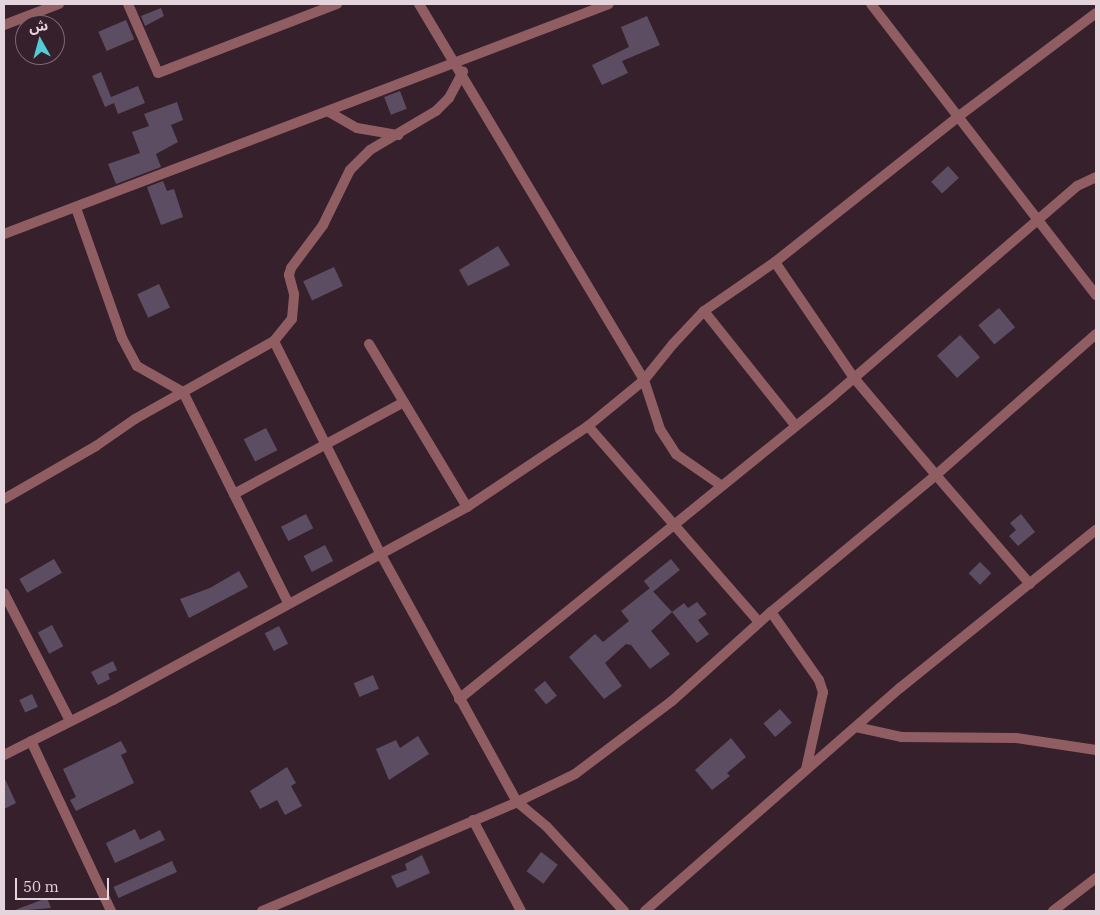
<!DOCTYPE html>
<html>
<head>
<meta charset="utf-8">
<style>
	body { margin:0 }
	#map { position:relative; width:1100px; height:915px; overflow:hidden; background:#36202c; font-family:"IBM Plex Serif","Noto Sans Arabic",serif }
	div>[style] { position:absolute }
	.building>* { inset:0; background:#5d4d62; transform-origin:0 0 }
	.minor>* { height:10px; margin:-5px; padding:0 5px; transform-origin:5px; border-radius:5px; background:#905e62 }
	.tertiary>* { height:10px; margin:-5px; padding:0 5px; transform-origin:5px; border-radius:5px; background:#905e62 }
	span { translate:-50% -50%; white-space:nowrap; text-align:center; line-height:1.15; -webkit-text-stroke:4.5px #36202c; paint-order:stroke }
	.frame { position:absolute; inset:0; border:5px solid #e4d5dc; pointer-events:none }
	.north { position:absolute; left:15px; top:15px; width:50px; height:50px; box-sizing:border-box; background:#36202c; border:1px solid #7c6872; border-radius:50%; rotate:353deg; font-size:14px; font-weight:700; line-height:20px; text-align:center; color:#e4d5dc }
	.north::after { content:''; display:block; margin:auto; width:18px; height:22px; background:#52ccd6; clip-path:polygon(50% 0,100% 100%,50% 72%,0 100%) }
	.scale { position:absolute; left:15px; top:878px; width:94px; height:22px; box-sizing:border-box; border:2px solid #e4d5dc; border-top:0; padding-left:6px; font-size:15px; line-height:18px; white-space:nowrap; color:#e4d5dc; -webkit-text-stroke:4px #36202c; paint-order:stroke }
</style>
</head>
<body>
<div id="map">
	<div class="building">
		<div style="clip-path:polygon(161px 8px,164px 16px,145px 26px,141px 16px)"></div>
		<div style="clip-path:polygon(647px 16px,660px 45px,622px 61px,628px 73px,602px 85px,592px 65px,629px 47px,621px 27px)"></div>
		<div style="left:126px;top:20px;width:21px;height:30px;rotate:67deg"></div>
		<div style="clip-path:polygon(101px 72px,111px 97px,138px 86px,145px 103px,118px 114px,114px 103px,105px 107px,92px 76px)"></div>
		<div style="left:400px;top:91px;width:19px;height:17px;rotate:69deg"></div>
		<div style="clip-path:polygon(177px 102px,183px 120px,171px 125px,178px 142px,156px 154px,161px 167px,116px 184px,108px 164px,140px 153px,132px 132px,149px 126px,144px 114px)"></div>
		<div style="left:948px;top:166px;width:16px;height:23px;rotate:47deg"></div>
		<div style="clip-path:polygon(163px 181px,167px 191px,174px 189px,183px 217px,161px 225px,147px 187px)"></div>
		<div style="clip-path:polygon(498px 246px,510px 265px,468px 286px,459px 270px)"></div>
		<div style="left:334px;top:267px;width:21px;height:34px;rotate:65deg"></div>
		<div style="left:159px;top:284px;width:26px;height:24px;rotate:65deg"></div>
		<div style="left:999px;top:308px;width:25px;height:27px;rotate:50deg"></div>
		<div style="left:960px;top:335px;width:30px;height:31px;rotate:48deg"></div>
		<div style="left:266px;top:428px;width:25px;height:25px;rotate:63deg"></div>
		<div style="left:306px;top:514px;width:16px;height:28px;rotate:63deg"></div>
		<div style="clip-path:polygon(1021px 514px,1035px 532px,1018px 546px,1009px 536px,1016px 530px,1010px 523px)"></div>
		<div style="left:325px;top:545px;width:18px;height:24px;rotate:63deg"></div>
		<div style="left:54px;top:559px;width:16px;height:40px;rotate:60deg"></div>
		<div style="left:671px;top:559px;width:14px;height:35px;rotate:51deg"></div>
		<div style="left:980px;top:562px;width:16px;height:16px;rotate:45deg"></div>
		<div style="clip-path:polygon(239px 571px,248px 587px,189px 618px,180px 599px,210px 588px)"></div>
		<div style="clip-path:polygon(650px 588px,672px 612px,651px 631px,670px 654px,650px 669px,631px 645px,626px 644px,605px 663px,622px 686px,604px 699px,569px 657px,595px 634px,603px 642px,629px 621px,621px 611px)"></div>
		<div style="clip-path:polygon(697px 602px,707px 614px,698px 620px,709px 634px,697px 643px,672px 612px,684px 603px,688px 608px)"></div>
		<div style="left:52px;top:625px;width:24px;height:16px;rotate:62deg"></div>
		<div style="left:279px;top:626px;width:20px;height:16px;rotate:63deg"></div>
		<div style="clip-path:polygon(113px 661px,117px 670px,108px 674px,110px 679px,98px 685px,91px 672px)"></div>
		<div style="left:373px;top:675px;width:15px;height:21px;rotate:67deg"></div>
		<div style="left:545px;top:681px;width:19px;height:14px;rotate:51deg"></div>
		<div style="left:32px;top:694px;width:14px;height:14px;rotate:65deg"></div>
		<div style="left:780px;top:709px;width:18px;height:22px;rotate:49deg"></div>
		<div style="clip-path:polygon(418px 736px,429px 754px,389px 780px,376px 749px,396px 740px,400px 748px)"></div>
		<div style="clip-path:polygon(731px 738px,746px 757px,727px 773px,730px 776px,712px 790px,695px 770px)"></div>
		<div style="clip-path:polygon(121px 741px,127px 752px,121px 755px,134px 783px,76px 811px,70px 800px,76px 797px,63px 769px)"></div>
		<div style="clip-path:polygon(287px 767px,296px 783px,291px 786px,302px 806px,285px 815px,277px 800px,260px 809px,250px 791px)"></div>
		<div style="clip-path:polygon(4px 777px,16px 803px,4px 809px)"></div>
		<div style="clip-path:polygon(135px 829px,140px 840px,160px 830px,165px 840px,115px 863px,106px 843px)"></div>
		<div style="left:541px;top:852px;width:21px;height:24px;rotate:37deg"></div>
		<div style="clip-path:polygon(422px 855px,430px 873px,397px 888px,391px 876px,407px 870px,405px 864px)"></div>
		<div style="left:172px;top:861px;width:12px;height:64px;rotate:66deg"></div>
		<div style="clip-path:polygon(47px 898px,51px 908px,16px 911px,15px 910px)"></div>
	</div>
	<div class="minor">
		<div style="left:128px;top:4px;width:75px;rotate:66.5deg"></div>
		<div style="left:158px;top:73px;width:192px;rotate:-21.1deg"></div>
		<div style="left:871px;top:4px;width:368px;rotate:52.3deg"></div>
		<div style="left:4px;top:25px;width:59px;rotate:-20.9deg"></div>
		<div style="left:329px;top:112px;width:32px;rotate:30deg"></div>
		<div style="left:357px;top:128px;width:42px;rotate:9.7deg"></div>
		<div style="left:76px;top:208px;width:138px;rotate:70.5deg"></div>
		<div style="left:122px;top:338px;width:32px;rotate:62deg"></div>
		<div style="left:137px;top:366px;width:53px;rotate:29.5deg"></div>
		<div style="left:183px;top:392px;width:236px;rotate:63.5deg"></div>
		<div style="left:4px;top:234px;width:647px;rotate:-20.82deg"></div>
		<div style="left:704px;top:311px;width:146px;rotate:51.4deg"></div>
		<div style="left:369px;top:344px;width:190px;rotate:59deg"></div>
		<div style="left:588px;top:426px;width:260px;rotate:48.9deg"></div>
		<div style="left:722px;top:486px;width:56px;rotate:-145.2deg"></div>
		<div style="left:676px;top:454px;width:30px;rotate:-123deg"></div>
		<div style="left:660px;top:429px;width:52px;rotate:-108.1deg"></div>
		<div style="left:644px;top:380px;width:46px;rotate:-51.1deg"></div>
		<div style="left:673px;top:344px;width:45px;rotate:-46.8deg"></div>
		<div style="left:704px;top:311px;width:86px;rotate:-34.6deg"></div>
		<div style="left:775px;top:262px;width:235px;rotate:-38.4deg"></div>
		<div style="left:959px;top:116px;width:171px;rotate:-36.9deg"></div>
		<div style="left:234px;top:494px;width:193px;rotate:-28.4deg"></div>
		<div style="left:4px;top:499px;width:106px;rotate:-29.9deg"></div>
		<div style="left:96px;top:446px;width:47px;rotate:-34.7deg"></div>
		<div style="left:135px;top:419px;width:159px;rotate:-29.3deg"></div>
		<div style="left:274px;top:341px;width:28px;rotate:-51deg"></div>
		<div style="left:292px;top:319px;width:25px;rotate:-85deg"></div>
		<div style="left:294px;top:294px;width:20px;rotate:-105deg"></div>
		<div style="left:289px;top:275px;width:7px;rotate:-74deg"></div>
		<div style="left:291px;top:268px;width:54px;rotate:-53.3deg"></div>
		<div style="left:323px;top:225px;width:61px;rotate:-63.9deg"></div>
		<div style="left:350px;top:170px;width:28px;rotate:-45deg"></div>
		<div style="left:370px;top:150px;width:77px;rotate:-30.6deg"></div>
		<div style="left:436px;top:111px;width:18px;rotate:-45deg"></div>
		<div style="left:449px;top:98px;width:30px;rotate:-62deg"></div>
		<div style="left:1030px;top:584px;width:144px;rotate:-130.8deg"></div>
		<div style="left:936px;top:475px;width:213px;rotate:-41.4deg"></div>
		<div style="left:4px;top:593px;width:144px;rotate:62.7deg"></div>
		<div style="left:771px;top:612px;width:83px;rotate:54.8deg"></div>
		<div style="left:819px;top:680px;width:13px;rotate:72deg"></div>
		<div style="left:823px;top:692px;width:79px;rotate:102.4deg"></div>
		<div style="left:459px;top:699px;width:481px;rotate:-39deg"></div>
		<div style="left:833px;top:396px;width:322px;rotate:-40.7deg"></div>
		<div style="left:1077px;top:186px;width:21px;rotate:-25deg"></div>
		<div style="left:856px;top:727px;width:46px;rotate:12.5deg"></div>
		<div style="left:901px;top:737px;width:115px;rotate:0.5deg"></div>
		<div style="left:1016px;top:738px;width:81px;rotate:8.5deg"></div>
		<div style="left:31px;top:741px;width:188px;rotate:64.8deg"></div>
		<div style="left:4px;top:755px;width:122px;rotate:-26.8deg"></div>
		<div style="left:113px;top:700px;width:403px;rotate:-28.6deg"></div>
		<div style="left:467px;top:507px;width:146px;rotate:-33.8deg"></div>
		<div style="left:588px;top:426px;width:72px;rotate:-39.4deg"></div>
		<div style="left:644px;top:380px;width:438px;rotate:-120.9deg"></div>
		<div style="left:473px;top:820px;width:103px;rotate:62.2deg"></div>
		<div style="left:262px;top:911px;width:277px;rotate:-23.1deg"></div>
		<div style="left:517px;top:802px;width:284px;rotate:-118.8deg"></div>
		<div style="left:380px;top:553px;width:237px;rotate:-116.6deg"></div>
		<div style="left:624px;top:911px;width:115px;rotate:-132.5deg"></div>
		<div style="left:546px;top:826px;width:38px;rotate:-140deg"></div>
		<div style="left:517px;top:802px;width:64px;rotate:-25.8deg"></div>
		<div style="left:575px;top:774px;width:121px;rotate:-37deg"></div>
		<div style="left:672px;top:701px;width:133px;rotate:-42deg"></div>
		<div style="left:771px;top:612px;width:214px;rotate:-39.7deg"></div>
		<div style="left:936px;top:475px;width:127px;rotate:-130.2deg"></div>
		<div style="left:854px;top:378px;width:140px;rotate:-124.3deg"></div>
		<div style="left:1053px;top:911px;width:54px;rotate:-37.5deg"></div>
	</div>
	<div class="tertiary">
		<div style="left:645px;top:911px;width:339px;rotate:-41.2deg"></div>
		<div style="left:900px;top:688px;width:252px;rotate:-38.9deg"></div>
	</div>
	<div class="frame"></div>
	<div class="north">ش</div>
	<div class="scale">50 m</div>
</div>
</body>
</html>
